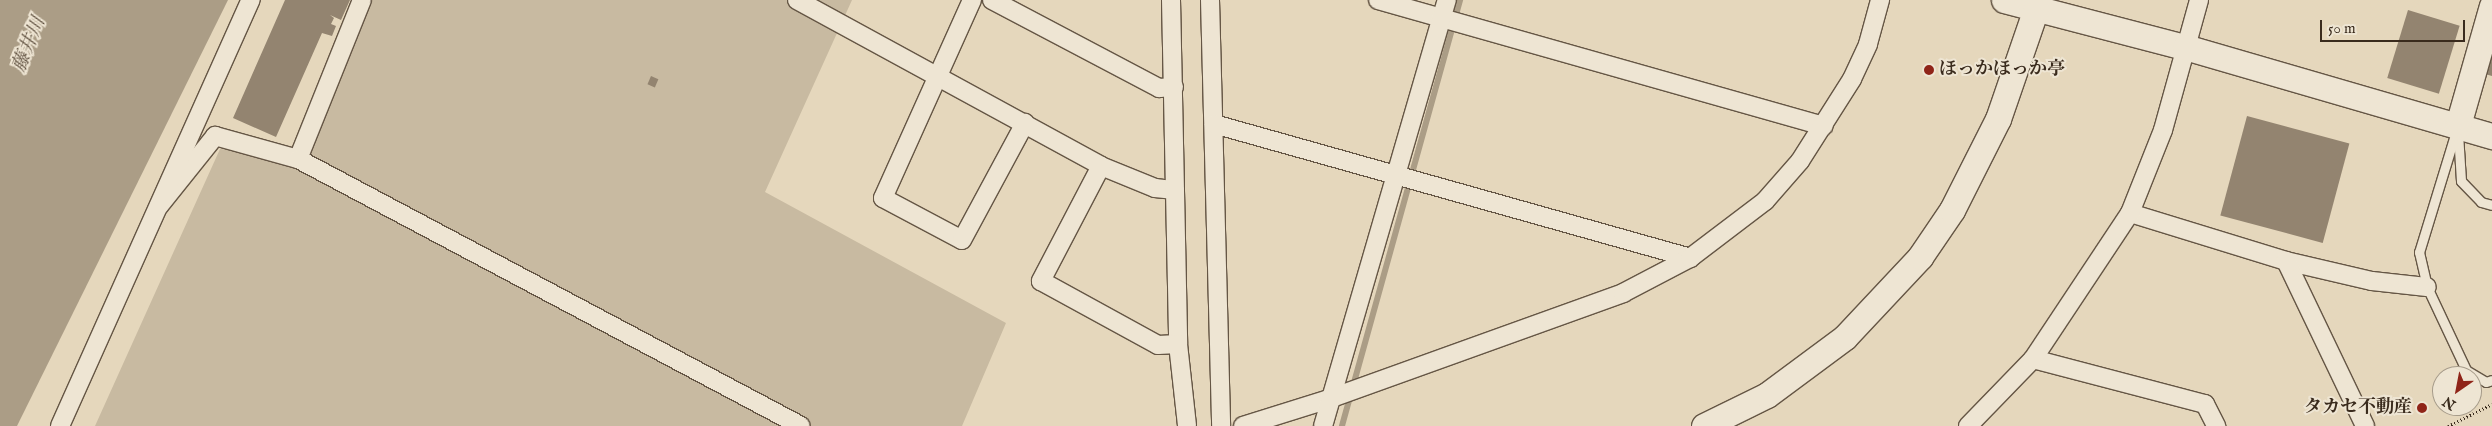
<!DOCTYPE html>
<html>
<head>
<meta charset="utf-8">
<style>
	body { margin:0 }
	#map { position:relative; width:2492px; height:426px; overflow:hidden; background:#e5d7bc; font-family:"IM FELL English","Noto Serif JP",serif }
	div>[style] { position:absolute }
	.green>* { inset:0; background:#c8baa1 }
	.water>* { inset:0; background:#ab9d86 }
	.stream>* { height:5.5px; margin:-2.75px; padding:0 2.75px; transform-origin:2.75px; border-radius:2.75px; background:#ab9d86 }
	.building>* { inset:0; background:#938470; transform-origin:0 0 }
	.path>* { height:3px; margin-top:-1.5px; transform-origin:0; background:repeating-linear-gradient(90deg,#3a2b1d 0 1px,transparent 0 3.5px) }
	.roads { filter:drop-shadow(1px 0 #655645) drop-shadow(-1px 0 #655645) drop-shadow(0 1px #655645) drop-shadow(0 -1px #655645) }
	.lane>* { height:9px; margin:-4.5px; padding:0 4.5px; transform-origin:4.5px; border-radius:4.5px; background:#eee5d3 }
	.street>* { height:18px; margin:-9px; padding:0 9px; transform-origin:9px; border-radius:9px; background:#eee5d3 }
	.secondary>* { height:25px; margin:-12.5px; padding:0 12.5px; transform-origin:12.5px; border-radius:12.5px; background:#eee5d3 }
	.dots>* { width:14px; height:14px; translate:-50% -50%; box-sizing:border-box; border:2px solid #eee5d3; border-radius:50% }
	span { translate:-50% -50%; white-space:nowrap; text-align:center; line-height:1.15; -webkit-text-stroke:4px #eee5d3; paint-order:stroke }
	.poi-label { font-size:18px; color:#3a2b1d; font-weight:700 }
	.left { translate:0 -50%; text-align:left }
	.right { translate:-100% -50%; text-align:right }
	.water-label { font-size:19px; color:#5c4d3c; font-style:italic }
	.north { position:absolute; left:2432px; top:366px; width:50px; height:50px; box-sizing:border-box; background:#eee5d3; border:1px solid #a69b8a; border-radius:50%; rotate:213deg; font-size:14px; font-weight:700; line-height:20px; text-align:center; color:#3a2b1d }
	.north::after { content:''; display:block; margin:auto; width:18px; height:22px; background:#8f2418; clip-path:polygon(50% 0,100% 100%,50% 72%,0 100%) }
	.scale { position:absolute; left:2320px; top:20px; width:145px; height:22px; box-sizing:border-box; border:2px solid #3a2b1d; border-top:0; padding-left:6px; font-size:15px; line-height:18px; white-space:nowrap; color:#3a2b1d; -webkit-text-stroke:4px #eee5d3; paint-order:stroke }
</style>
</head>
<body>
<div id="map">
	<div class="green">
		<div style="clip-path:polygon(371px 0,852px 0,765px 192px,1006px 323px,962px 426px,95px 426px,220px 149px,258px 152px,298px 165px)"></div>
	</div>
	<div class="water">
		<div style="clip-path:polygon(0 0,228px 0,17px 426px,0 426px)"></div>
	</div>
	<div class="stream">
		<div style="left:1342px;top:426px;width:442px;rotate:-74.5deg"></div>
	</div>
	<div class="building">
		<div style="clip-path:polygon(285px 0,350px 0,341px 20px,330px 15px,334px 18px,331px 24px,336px 26px,332px 36px,322px 33px,276px 137px,233px 118px)"></div>
		<div style="left:2408px;top:10px;width:54px;height:71px;rotate:17deg"></div>
		<div style="clip-path:polygon(2492px 54px,2492px 76px,2485px 74px)"></div>
		<div style="left:651px;top:76px;width:8px;height:9px;rotate:23deg"></div>
		<div style="left:2247px;top:116px;width:106px;height:103px;rotate:15deg"></div>
	</div>
	<div class="path">
		<div style="left:2448px;top:426px;width:49px;rotate:-26.6deg"></div>
	</div>
	<div class="roads">
		<div class="lane">
			<div style="left:2457px;top:128px;width:130px;rotate:107deg"></div>
			<div style="left:2419px;top:252px;width:36px;rotate:77deg"></div>
			<div style="left:2427px;top:287px;width:92px;rotate:64.8deg"></div>
			<div style="left:2466px;top:370px;width:23px;rotate:31deg"></div>
			<div style="left:2486px;top:382px;width:6px;rotate:-18deg"></div>
			<div style="left:2458px;top:133px;width:48px;rotate:86.4deg"></div>
			<div style="left:2461px;top:181px;width:29px;rotate:46deg"></div>
			<div style="left:2481px;top:202px;width:11px;rotate:15deg"></div>
		</div>
		<div class="street">
			<div style="left:797px;top:0;width:346px;rotate:28.6deg"></div>
			<div style="left:1101px;top:166px;width:58px;rotate:22.2deg"></div>
			<div style="left:1155px;top:188px;width:20px;rotate:6deg"></div>
			<div style="left:972px;top:0;width:217px;rotate:114.2deg"></div>
			<div style="left:883px;top:198px;width:89px;rotate:28deg"></div>
			<div style="left:962px;top:240px;width:133px;rotate:-61.7deg"></div>
			<div style="left:992px;top:0;width:189px;rotate:27.8deg"></div>
			<div style="left:1159px;top:88px;width:15px;rotate:-4deg"></div>
			<div style="left:1171px;top:0;width:344px;rotate:88.8deg"></div>
			<div style="left:1178px;top:344px;width:82px;rotate:83.7deg"></div>
			<div style="left:1210px;top:0;width:426px;rotate:88.5deg"></div>
			<div style="left:1378px;top:0;width:463px;rotate:15.8deg"></div>
			<div style="left:1214px;top:124px;width:495px;rotate:15.7deg"></div>
			<div style="left:298px;top:159px;width:171px;rotate:-68.1deg"></div>
			<div style="left:1101px;top:166px;width:130px;rotate:117.6deg"></div>
			<div style="left:1041px;top:281px;width:133px;rotate:28.7deg"></div>
			<div style="left:1158px;top:345px;width:20px;rotate:-3deg"></div>
			<div style="left:159px;top:206px;width:90px;rotate:-51.3deg"></div>
			<div style="left:215px;top:136px;width:86px;rotate:15.5deg"></div>
			<div style="left:298px;top:159px;width:569px;rotate:27.96deg"></div>
			<div style="left:2130px;top:213px;width:163px;rotate:17.1deg"></div>
			<div style="left:2286px;top:261px;width:88px;rotate:13.1deg"></div>
			<div style="left:2372px;top:281px;width:55px;rotate:6.2deg"></div>
			<div style="left:2286px;top:261px;width:183px;rotate:64.4deg"></div>
			<div style="left:2033px;top:359px;width:178px;rotate:14.7deg"></div>
			<div style="left:2205px;top:404px;width:25px;rotate:63deg"></div>
			<div style="left:60px;top:426px;width:467px;rotate:-65.9deg"></div>
			<div style="left:1243px;top:426px;width:90px;rotate:-17.4deg"></div>
			<div style="left:1329px;top:399px;width:313px;rotate:-19.8deg"></div>
			<div style="left:1623px;top:293px;width:76px;rotate:-27.6deg"></div>
			<div style="left:1690px;top:258px;width:94px;rotate:-37.2deg"></div>
			<div style="left:1765px;top:201px;width:53px;rotate:-48.8deg"></div>
			<div style="left:1800px;top:161px;width:97px;rotate:-57.6deg"></div>
			<div style="left:1852px;top:79px;width:38px;rotate:-65deg"></div>
			<div style="left:1868px;top:44px;width:46px;rotate:-74.7deg"></div>
			<div style="left:1323px;top:426px;width:444px;rotate:-73.8deg"></div>
			<div style="left:1968px;top:426px;width:93px;rotate:-45.9deg"></div>
			<div style="left:2033px;top:359px;width:175px;rotate:-56.4deg"></div>
			<div style="left:2130px;top:213px;width:89px;rotate:-68.3deg"></div>
			<div style="left:2163px;top:130px;width:135px;rotate:-74.5deg"></div>
		</div>
		<div class="secondary">
			<div style="left:2004px;top:0;width:187px;rotate:14.6deg"></div>
			<div style="left:2185px;top:47px;width:320px;rotate:16.2deg"></div>
			<div style="left:2458px;top:125px;width:124px;rotate:-74.1deg"></div>
			<div style="left:1704px;top:426px;width:70px;rotate:-26.2deg"></div>
			<div style="left:1767px;top:395px;width:97px;rotate:-36.6deg"></div>
			<div style="left:1845px;top:337px;width:110px;rotate:-46.8deg"></div>
			<div style="left:1920px;top:257px;width:57px;rotate:-55.8deg"></div>
			<div style="left:1952px;top:210px;width:102px;rotate:-63.2deg"></div>
			<div style="left:1998px;top:119px;width:126px;rotate:-71deg"></div>
		</div>
	</div>
	<div class="dots">
		<div style="left:1929px;top:70px;background:#8f2418"></div>
		<div style="left:2422px;top:408px;background:#8f2418"></div>
	</div>
	<div class="poi-label">
		<span class="left" style="left:1939px;top:70px">ほっかほっか亭</span>
		<span class="right" style="left:2412px;top:408px">タカセ不動産</span>
	</div>
	<div class="water-label">
		<span style="left:30px;top:45px;rotate:-68deg">藤井川</span>
	</div>
	<div class="north">N</div>
	<div class="scale">50 m</div>
</div>
</body>
</html>
